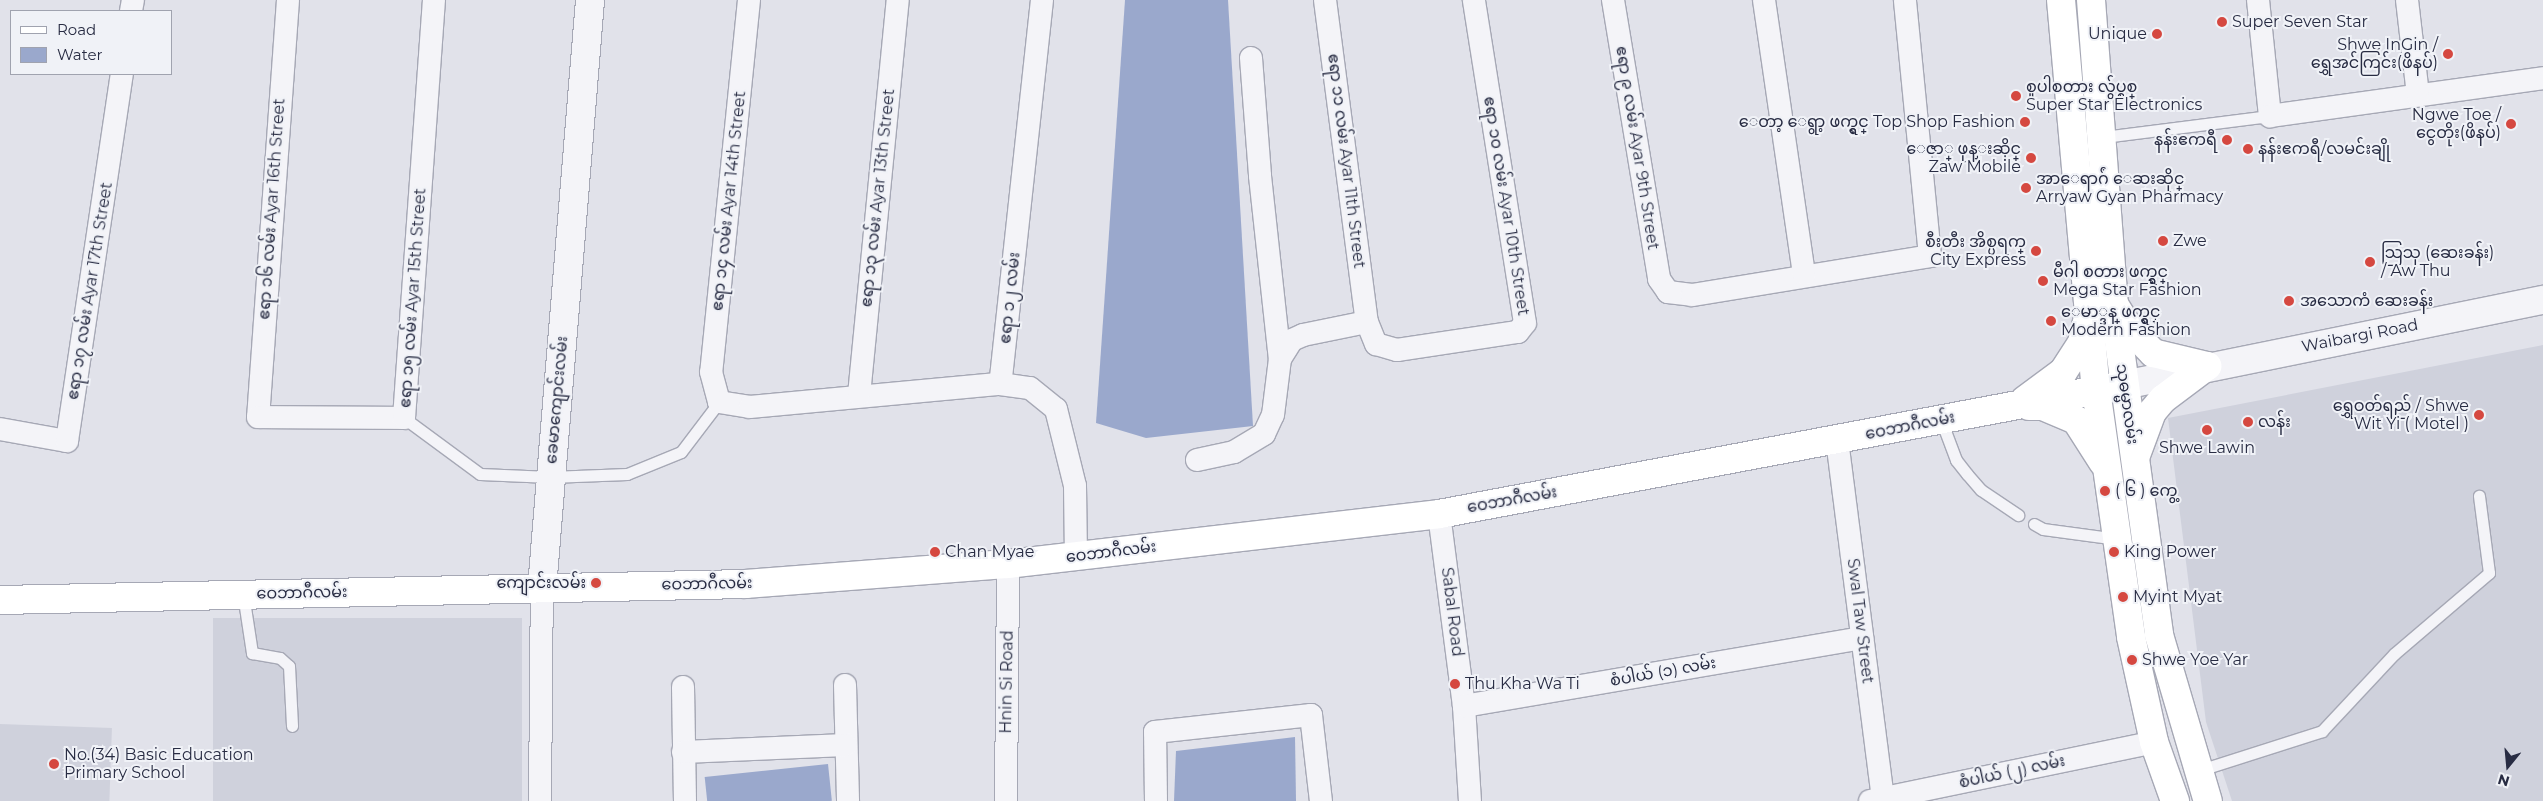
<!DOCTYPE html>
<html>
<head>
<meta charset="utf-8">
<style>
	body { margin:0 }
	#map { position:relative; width:2543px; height:801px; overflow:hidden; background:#e1e2ea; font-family:Montserrat,"Noto Sans Myanmar",sans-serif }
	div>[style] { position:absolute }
	.built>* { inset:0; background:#cfd1dc; transform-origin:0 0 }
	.water>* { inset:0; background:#9aa8cc; transform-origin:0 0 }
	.roads { filter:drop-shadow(1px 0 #a6a8b5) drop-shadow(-1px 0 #a6a8b5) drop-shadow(0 1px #a6a8b5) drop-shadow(0 -1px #a6a8b5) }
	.service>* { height:11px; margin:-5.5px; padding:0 5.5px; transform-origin:5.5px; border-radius:5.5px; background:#f4f4f8 }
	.minor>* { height:22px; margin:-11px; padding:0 11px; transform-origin:11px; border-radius:11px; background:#f4f4f8 }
	.tertiary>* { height:28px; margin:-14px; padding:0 14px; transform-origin:14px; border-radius:14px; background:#f4f4f8 }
	.primary>* { height:28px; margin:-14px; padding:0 14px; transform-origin:14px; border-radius:14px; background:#fff }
	.dots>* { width:14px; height:14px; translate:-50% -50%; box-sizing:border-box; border:2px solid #f0f2f7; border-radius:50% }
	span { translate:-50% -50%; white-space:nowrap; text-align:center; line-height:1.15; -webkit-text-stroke:4px #f0f2f7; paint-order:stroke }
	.poi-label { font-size:16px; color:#282c43 }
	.left { translate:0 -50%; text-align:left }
	.right { translate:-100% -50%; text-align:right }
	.street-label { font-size:16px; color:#282c43 }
	.legend { position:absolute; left:10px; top:10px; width:162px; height:65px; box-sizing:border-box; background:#f0f2f7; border:1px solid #a0a3af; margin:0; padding:6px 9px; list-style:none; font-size:15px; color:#282c43 }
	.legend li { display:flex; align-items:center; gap:10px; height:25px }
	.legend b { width:25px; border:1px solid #a0a3af }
	.north { position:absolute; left:2483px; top:741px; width:50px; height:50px; -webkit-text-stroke:4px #f0f2f7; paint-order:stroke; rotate:197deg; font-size:14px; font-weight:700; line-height:20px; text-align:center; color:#282c43 }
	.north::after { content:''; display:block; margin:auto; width:18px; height:22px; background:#282c43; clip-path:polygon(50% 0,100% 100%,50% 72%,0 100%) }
</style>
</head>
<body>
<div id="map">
	<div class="built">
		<div style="clip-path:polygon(2543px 345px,2543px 801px,2232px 801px,2206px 722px,2168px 418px)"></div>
		<div style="left:522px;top:618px;width:183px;height:309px;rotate:90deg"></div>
		<div style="left:0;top:724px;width:112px;height:77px;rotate:2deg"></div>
	</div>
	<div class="water">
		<div style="clip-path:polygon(1125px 0,1228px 0,1253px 426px,1146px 438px,1096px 423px)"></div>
		<div style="clip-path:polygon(1295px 737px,1296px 801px,1174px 801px,1176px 751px)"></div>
		<div style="left:828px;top:764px;width:37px;height:124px;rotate:84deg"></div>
	</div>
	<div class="roads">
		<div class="service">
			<div style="left:2103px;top:137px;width:168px;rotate:-7.2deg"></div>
			<div style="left:404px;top:418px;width:94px;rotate:36.4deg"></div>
			<div style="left:480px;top:474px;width:70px;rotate:2.5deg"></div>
			<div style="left:550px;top:477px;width:77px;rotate:-2.2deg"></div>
			<div style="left:627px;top:474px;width:58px;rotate:-22.2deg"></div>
			<div style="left:681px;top:452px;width:63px;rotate:-52.8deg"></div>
			<div style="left:1941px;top:420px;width:43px;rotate:69.4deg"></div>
			<div style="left:1956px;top:460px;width:18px;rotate:52deg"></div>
			<div style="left:1967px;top:474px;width:21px;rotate:49deg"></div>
			<div style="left:1981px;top:490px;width:45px;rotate:34deg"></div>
			<div style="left:2034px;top:524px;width:10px;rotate:29deg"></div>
			<div style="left:2043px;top:529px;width:75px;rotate:7.7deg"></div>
			<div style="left:243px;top:594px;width:60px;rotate:81.3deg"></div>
			<div style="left:252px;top:653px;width:28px;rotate:10deg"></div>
			<div style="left:280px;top:658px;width:12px;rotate:42deg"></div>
			<div style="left:289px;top:666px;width:60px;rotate:87.1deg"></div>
			<div style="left:2200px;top:770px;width:128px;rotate:-17.7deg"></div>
			<div style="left:2322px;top:731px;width:105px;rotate:-46.9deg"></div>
			<div style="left:2394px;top:654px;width:125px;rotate:-40.5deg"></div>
			<div style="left:2489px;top:573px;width:78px;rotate:-97.4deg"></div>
		</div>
		<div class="minor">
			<div style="left:288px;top:0;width:418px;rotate:94.1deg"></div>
			<div style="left:258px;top:417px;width:146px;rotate:0.4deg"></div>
			<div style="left:404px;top:418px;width:419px;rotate:-85.9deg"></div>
			<div style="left:749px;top:0;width:374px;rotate:95.8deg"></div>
			<div style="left:711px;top:372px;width:31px;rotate:75deg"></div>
			<div style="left:719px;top:402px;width:31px;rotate:9deg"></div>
			<div style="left:750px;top:407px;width:251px;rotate:-5.3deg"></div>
			<div style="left:1042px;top:0;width:386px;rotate:96.2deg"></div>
			<div style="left:1000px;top:384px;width:30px;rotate:8deg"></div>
			<div style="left:1030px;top:388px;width:33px;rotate:39deg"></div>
			<div style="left:1056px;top:409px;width:79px;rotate:76.1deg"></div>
			<div style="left:1075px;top:486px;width:70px;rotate:89.2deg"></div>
			<div style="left:1325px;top:0;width:325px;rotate:82.6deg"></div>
			<div style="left:1367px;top:322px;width:24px;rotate:68deg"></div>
			<div style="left:1376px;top:344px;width:22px;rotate:16deg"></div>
			<div style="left:1397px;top:350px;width:122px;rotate:-8.5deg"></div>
			<div style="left:1518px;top:332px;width:11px;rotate:-52deg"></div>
			<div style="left:1525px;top:323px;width:327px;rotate:-99deg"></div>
			<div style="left:1613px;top:0;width:283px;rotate:80.6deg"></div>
			<div style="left:1659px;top:279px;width:16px;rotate:55deg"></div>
			<div style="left:1668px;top:292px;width:24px;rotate:7deg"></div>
			<div style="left:1692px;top:295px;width:241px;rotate:-9.3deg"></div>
			<div style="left:1930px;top:256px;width:257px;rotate:-95.6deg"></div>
			<div style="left:1764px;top:0;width:277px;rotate:81.7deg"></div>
			<div style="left:2258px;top:0;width:117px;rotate:84.1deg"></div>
			<div style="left:2270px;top:116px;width:276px;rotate:-7.9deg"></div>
			<div style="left:2407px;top:0;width:96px;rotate:83.4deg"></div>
			<div style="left:131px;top:11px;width:11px;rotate:-80deg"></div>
			<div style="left:1251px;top:58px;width:118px;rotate:85.6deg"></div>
			<div style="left:1260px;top:176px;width:184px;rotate:83.8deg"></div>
			<div style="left:859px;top:395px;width:397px;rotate:-84.4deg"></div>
			<div style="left:0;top:429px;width:68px;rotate:10.2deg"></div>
			<div style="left:67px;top:441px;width:371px;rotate:-81.5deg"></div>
			<div style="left:1837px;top:440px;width:364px;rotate:82.7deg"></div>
			<div style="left:1197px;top:460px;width:38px;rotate:-12deg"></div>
			<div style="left:1234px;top:452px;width:35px;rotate:-31deg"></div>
			<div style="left:1264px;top:434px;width:21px;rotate:-65deg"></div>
			<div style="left:1273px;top:415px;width:56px;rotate:-82.9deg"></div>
			<div style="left:1280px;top:359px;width:22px;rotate:-58deg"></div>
			<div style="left:1292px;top:340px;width:12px;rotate:-24deg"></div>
			<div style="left:1303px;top:335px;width:65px;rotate:-11.5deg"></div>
			<div style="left:1439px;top:514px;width:194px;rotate:82.6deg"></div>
			<div style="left:1464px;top:706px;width:95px;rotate:86.4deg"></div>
			<div style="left:845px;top:685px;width:116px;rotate:88.5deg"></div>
			<div style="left:683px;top:687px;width:114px;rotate:89deg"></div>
			<div style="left:1464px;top:706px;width:404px;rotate:-9.7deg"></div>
			<div style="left:683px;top:752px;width:163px;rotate:-2.5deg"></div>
			<div style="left:540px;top:801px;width:213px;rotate:-89.5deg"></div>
			<div style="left:1006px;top:801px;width:237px;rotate:-89.5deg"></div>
			<div style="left:1156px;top:801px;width:69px;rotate:-90.8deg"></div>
			<div style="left:1155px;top:732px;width:157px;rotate:-6.2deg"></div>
			<div style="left:1311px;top:715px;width:87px;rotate:83.4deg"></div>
			<div style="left:1870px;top:801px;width:290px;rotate:-11.7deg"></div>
		</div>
		<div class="tertiary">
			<div style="left:2124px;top:385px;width:428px;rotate:-11.5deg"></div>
			<div style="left:542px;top:588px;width:590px;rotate:-85.33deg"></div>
		</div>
		<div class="primary">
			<div style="left:2061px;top:0;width:392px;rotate:84.9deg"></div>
			<div style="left:2096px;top:390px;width:249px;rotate:81.9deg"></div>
			<div style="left:2131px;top:637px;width:107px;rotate:77.6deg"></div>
			<div style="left:2154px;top:742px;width:63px;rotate:70.4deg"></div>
			<div style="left:2091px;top:0;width:306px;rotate:85.7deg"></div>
			<div style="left:2114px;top:305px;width:333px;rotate:82.2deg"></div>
			<div style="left:2159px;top:635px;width:173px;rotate:73.6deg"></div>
			<div style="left:2115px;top:306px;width:26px;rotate:58deg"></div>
			<div style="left:2129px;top:328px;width:35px;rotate:46deg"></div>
			<div style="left:2153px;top:353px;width:56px;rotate:13.5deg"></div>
			<div style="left:2025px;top:400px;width:47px;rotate:-36.4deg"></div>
			<div style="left:2063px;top:372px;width:35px;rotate:-57deg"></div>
			<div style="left:2082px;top:343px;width:23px;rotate:-77deg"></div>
			<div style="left:2029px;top:406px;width:14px"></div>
			<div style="left:2043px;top:406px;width:36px;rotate:23deg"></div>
			<div style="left:2076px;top:420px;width:50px;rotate:57.3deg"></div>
			<div style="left:2136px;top:455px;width:46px;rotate:-69.6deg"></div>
			<div style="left:2152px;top:412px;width:17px;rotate:-50deg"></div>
			<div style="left:2163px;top:399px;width:55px;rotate:-36.9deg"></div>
			<div style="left:0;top:600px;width:746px;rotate:-1.23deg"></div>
			<div style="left:746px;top:584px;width:263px;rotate:-4.4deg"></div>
			<div style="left:1008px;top:564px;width:434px;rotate:-6.6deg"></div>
			<div style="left:1439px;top:514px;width:697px;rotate:-10.67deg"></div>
		</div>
	</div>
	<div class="dots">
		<div style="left:2222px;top:22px;background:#d54840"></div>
		<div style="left:2157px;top:34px;background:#d54840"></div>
		<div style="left:2448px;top:54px;background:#d54840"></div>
		<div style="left:2016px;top:96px;background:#d54840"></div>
		<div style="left:2025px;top:122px;background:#d54840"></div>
		<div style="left:2511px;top:124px;background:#d54840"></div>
		<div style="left:2227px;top:140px;background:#d54840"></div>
		<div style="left:2248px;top:149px;background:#d54840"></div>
		<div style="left:2031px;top:158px;background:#d54840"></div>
		<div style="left:2026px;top:188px;background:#d54840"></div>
		<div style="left:2163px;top:241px;background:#d54840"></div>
		<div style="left:2036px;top:251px;background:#d54840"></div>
		<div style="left:2370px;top:262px;background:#d54840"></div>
		<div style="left:2043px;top:281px;background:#d54840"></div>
		<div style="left:2289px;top:301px;background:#d54840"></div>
		<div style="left:2051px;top:321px;background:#d54840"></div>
		<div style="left:2479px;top:415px;background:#d54840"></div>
		<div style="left:2248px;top:422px;background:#d54840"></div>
		<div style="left:2207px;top:430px;background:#d54840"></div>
		<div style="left:2105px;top:491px;background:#d54840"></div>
		<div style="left:935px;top:552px;background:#d54840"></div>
		<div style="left:2114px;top:552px;background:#d54840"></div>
		<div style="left:596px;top:583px;background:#d54840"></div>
		<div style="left:2123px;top:597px;background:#d54840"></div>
		<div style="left:2132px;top:660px;background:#d54840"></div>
		<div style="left:1455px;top:684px;background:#d54840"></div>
		<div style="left:54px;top:764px;background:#d54840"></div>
	</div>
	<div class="poi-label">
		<span class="left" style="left:2232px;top:22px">Super Seven Star</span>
		<span class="right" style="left:2147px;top:34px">Unique</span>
		<span class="right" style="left:2438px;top:54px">Shwe InGin /<br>ရွှေအင်ကြင်း(ဖိနပ်)</span>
		<span class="left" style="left:2026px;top:96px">စူပါစတား လ်ွပ္စစ္<br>Super Star Electronics</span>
		<span class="right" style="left:2501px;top:124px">Ngwe Toe /<br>ငွေတိုး(ဖိနပ်)</span>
		<span class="right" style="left:2015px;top:122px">ေတာ့ ေရွာ့ ဖက္ရွင္ Top Shop Fashion</span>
		<span class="right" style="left:2217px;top:140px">နန်းဧကရီ</span>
		<span class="right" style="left:2021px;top:158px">ေဇာ္ ဖုန္းဆိုင္<br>Zaw Mobile</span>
		<span class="left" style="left:2258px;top:149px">နန်းဧကရီ/လမင်းချို</span>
		<span class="left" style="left:2036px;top:188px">အာေရာဂ်ံ ေဆးဆိုင္<br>Arryaw Gyan Pharmacy</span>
		<span class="left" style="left:2173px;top:241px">Zwe</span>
		<span class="right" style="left:2026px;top:251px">စီးတီး အိစ္ပရက္<br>City Express</span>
		<span class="left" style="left:2381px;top:262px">သြသု (ဆေးခန်း)<br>/ Aw Thu</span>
		<span class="left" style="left:2053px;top:281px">မီဂါ စတား ဖက္ရွင္<br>Mega Star Fashion</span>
		<span class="left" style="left:2300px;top:301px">အသောကံ ဆေးခန်း</span>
		<span class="left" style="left:2061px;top:321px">ေမာ္ဒန္ ဖက္ရွင္<br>Modern Fashion</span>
		<span class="right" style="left:2469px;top:415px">ရွှေဝတ်ရည် / Shwe<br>Wit Yi ( Motel )</span>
		<span class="left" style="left:2258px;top:422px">လန်း</span>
		<span style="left:2207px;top:448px">Shwe Lawin</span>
		<span class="left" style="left:2115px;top:491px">( ၆ ) ကွေ့</span>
		<span class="left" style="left:945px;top:552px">Chan Myae</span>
		<span class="left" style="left:2124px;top:552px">King Power</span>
		<span class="right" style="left:586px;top:583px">ကျောင်းလမ်း</span>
		<span class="left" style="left:2133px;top:597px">Myint Myat</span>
		<span class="left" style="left:2142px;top:660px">Shwe Yoe Yar</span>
		<span class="left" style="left:1465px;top:684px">Thu Kha Wa Ti</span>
		<span class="left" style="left:64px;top:764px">No.(34) Basic Education<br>Primary School</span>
	</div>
	<div class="street-label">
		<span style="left:1637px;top:148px;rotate:81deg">ဧရာ ၉ လမ်း Ayar 9th Street</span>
		<span style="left:1346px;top:161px;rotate:83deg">ဧရာ ၁၁ လမ်း Ayar 11th Street</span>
		<span style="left:878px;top:198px;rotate:-84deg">ဧရာ ၁၃ လမ်း Ayar 13th Street</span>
		<span style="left:729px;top:201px;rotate:-84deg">ဧရာ ၁၄ လမ်း Ayar 14th Street</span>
		<span style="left:1506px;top:206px;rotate:81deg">ဧရာ ၁၀ လမ်း Ayar 10th Street</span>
		<span style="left:272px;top:209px;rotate:-86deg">ဧရာ ၁၆ လမ်း Ayar 16th Street</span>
		<span style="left:90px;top:291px;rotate:-81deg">ဧရာ ၁၇ လမ်း Ayar 17th Street</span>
		<span style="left:413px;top:298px;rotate:-86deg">ဧရာ ၁၅ လမ်း Ayar 15th Street</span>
		<span style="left:1010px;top:298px;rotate:-84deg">ဧရာ ၁၂ လမ်း</span>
		<span style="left:2360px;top:336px;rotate:-11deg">Waibargi Road</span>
		<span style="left:557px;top:400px;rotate:-85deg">ခေမာကျောင်းလမ်း</span>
		<span style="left:2127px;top:404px;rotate:82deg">သုဓမ္မာလမ်း</span>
		<span style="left:1910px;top:426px;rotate:-11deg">ဝေဘာဂီလမ်း</span>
		<span style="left:1512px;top:500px;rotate:-10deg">ဝေဘာဂီလမ်း</span>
		<span style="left:1111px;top:552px;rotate:-7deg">ဝေဘာဂီလမ်း</span>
		<span style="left:707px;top:584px;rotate:-1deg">ဝေဘာဂီလမ်း</span>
		<span style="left:302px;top:593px;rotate:-1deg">ဝေဘာဂီလမ်း</span>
		<span style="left:1452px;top:612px;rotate:83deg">Sabal Road</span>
		<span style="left:1860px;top:621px;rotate:83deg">Swal Taw Street</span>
		<span style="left:1663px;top:672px;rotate:-10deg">စံပါယ် (၁) လမ်း</span>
		<span style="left:1007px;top:682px;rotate:-89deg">Hnin Si Road</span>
		<span style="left:2012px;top:772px;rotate:-12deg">စံပါယ် (၂) လမ်း</span>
	</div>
	<ul class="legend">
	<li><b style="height:6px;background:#fff"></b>Road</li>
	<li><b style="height:14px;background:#9aa8cc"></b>Water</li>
	</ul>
	<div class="north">N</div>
</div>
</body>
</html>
